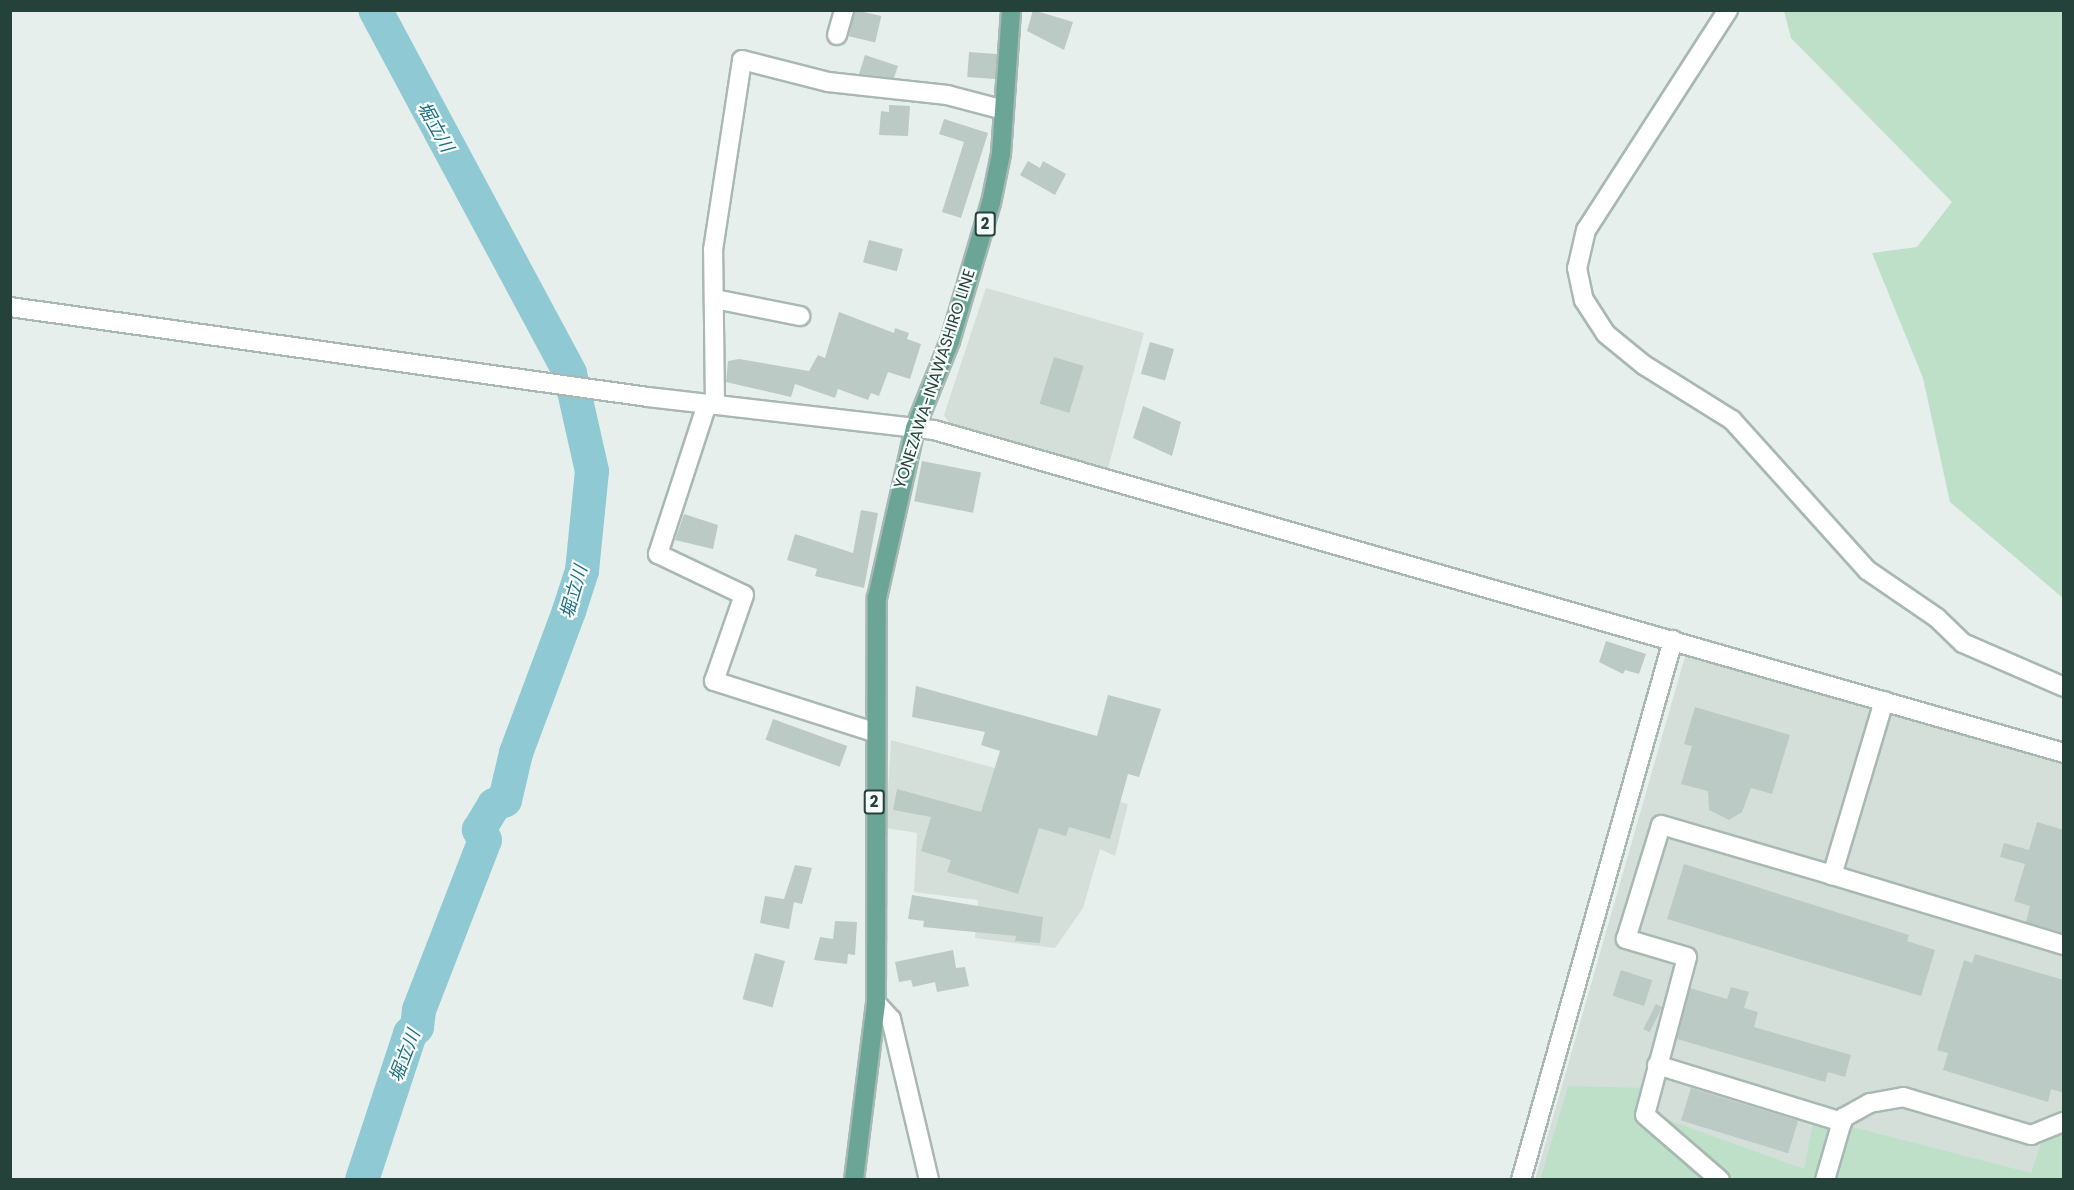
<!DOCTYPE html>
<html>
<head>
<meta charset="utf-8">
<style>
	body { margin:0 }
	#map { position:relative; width:2074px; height:1190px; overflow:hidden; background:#e6efeb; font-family:Poppins,"Noto Sans JP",sans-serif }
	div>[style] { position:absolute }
	.built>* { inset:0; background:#d4dfda }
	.green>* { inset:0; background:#bfe0c8 }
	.river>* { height:34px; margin:-17px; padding:0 17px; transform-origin:17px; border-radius:17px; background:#8ec9d4 }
	.building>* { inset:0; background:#bbcac4; transform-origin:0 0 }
	.roads { filter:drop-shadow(2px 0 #a8b8b2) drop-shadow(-2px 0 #a8b8b2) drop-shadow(0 2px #a8b8b2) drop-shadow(0 -2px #a8b8b2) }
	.minor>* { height:18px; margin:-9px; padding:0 9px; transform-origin:9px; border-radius:9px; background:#fff }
	.major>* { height:18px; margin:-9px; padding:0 9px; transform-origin:9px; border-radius:9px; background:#6aa596 }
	span { translate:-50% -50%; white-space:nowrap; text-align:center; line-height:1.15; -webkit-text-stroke:4.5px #f7fbf9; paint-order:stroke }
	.shield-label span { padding:2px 4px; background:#f7fbf9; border:2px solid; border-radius:4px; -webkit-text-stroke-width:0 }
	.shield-label { font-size:15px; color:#24423a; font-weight:700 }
	.street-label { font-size:16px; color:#24423a }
	.water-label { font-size:18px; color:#1c6f80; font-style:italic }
	.frame { position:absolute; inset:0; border:12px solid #24423a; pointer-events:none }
</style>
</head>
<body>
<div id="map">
	<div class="built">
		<div style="clip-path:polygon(986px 288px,1144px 333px,1107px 472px,951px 426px,944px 415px)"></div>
		<div style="clip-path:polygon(1686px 653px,2063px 761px,2063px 1179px,1535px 1180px)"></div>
		<div style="clip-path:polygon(891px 740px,1128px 804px,1115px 856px,1100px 849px,1083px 908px,1055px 948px,975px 938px,978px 900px,914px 892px,917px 833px,886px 828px)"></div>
	</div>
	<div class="green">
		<div style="clip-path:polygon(1784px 11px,2063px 11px,2063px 598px,1950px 502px,1923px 378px,1872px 253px,1917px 247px,1952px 202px,1791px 38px)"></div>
		<div style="clip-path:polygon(1568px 1086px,1648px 1088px,1657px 1116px,1804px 1169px,1814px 1117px,2031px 1173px,2042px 1140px,2063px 1130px,2063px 1179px,1540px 1180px)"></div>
	</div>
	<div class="river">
		<div style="left:362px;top:1180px;width:154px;rotate:-71.8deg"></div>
		<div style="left:410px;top:1034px;width:10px;rotate:-45deg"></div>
		<div style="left:417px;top:1027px;width:17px;rotate:-83deg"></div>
		<div style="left:419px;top:1010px;width:182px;rotate:-68.8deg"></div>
		<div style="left:485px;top:840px;width:12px;rotate:-121deg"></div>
		<div style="left:479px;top:830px;width:29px;rotate:-59deg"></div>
		<div style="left:494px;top:805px;width:12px;rotate:-24deg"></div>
		<div style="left:505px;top:800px;width:48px;rotate:-76.8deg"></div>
		<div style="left:516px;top:753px;width:152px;rotate:-69.5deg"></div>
		<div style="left:569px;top:611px;width:42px;rotate:-72deg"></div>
		<div style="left:582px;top:571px;width:100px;rotate:-84.3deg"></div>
		<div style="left:592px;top:471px;width:100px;rotate:-102.7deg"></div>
		<div style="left:570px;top:373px;width:412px;rotate:-118.2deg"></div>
	</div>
	<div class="building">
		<div style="left:855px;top:10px;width:27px;height:27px;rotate:13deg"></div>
		<div style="clip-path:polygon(1033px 10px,1073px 22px,1064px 50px,1027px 31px)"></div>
		<div style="left:969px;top:52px;width:28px;height:25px;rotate:4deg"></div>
		<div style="clip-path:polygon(865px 55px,898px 66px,894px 78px,859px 74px)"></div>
		<div style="clip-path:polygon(889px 105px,910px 106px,908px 136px,879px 135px,881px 111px,889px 112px)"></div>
		<div style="clip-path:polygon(944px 119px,988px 133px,961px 218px,942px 212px,964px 142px,939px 134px)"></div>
		<div style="clip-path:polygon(1028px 161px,1040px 168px,1043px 161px,1066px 174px,1055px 195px,1020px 175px)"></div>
		<div style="left:869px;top:240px;width:35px;height:23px;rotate:15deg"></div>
		<div style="clip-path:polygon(839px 312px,894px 333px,895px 328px,909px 333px,907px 339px,921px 344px,910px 379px,888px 372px,879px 396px,871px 393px,868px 400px,838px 389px,835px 398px,795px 384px,791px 397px,726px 382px,728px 361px,739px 359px,809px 371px,818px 355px,825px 358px)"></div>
		<div style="left:1150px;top:342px;width:25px;height:33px;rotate:16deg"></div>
		<div style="left:1054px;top:357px;width:31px;height:49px;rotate:17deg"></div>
		<div style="clip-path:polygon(1143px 406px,1181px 422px,1172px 456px,1133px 438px)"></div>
		<div style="left:922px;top:461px;width:60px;height:41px;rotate:11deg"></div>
		<div style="clip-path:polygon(861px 510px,878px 513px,864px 588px,815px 576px,817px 569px,787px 560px,795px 534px,853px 553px)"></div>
		<div style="clip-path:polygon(684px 514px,718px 525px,713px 549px,675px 540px)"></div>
		<div style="clip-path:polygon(1606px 641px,1646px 654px,1639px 674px,1625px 670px,1623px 674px,1599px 662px)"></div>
		<div style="clip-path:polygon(916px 686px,1097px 736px,1108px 695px,1161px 709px,1139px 777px,1128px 774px,1110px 839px,1069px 827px,1066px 836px,1039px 828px,1018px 894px,947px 872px,951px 860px,921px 851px,931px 817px,893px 810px,897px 789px,981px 812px,1000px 751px,981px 745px,985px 732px,912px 717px)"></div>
		<div style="clip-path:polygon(1695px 707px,1790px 735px,1772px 794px,1751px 788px,1742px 812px,1729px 820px,1709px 810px,1708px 791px,1681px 784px,1692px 746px,1684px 744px)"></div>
		<div style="left:773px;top:719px;width:79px;height:22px;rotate:20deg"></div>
		<div style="clip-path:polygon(2037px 822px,2064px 830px,2064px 933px,2026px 922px,2030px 906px,2014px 901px,2025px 864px,2000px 857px,2004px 843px,2029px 850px)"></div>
		<div style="clip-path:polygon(1684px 864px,1909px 935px,1907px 941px,1935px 950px,1921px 996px,1667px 919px)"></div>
		<div style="clip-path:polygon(795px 865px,812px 868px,802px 904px,794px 902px,789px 929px,760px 923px,765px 896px,784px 899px)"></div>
		<div style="clip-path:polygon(912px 895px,1043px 917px,1040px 943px,1015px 941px,1016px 936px,923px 927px,924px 921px,908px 919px)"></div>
		<div style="clip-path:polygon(835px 921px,857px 922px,855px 955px,848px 954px,847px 964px,814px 960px,820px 937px,833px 939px)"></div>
		<div style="clip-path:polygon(953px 950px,956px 968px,965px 967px,969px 986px,937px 992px,935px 982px,913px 987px,911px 980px,899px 982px,895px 962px)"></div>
		<div style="left:755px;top:953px;width:31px;height:48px;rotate:15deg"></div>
		<div style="clip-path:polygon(1975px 954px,2064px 980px,2064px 1093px,2051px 1089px,2048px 1102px,1943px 1070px,1948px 1053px,1937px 1050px,1964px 960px,1972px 963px)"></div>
		<div style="left:1621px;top:970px;width:33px;height:27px;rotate:18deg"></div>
		<div style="clip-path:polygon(1731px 987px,1749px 992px,1744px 1008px,1758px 1012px,1754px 1027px,1851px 1055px,1845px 1077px,1828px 1072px,1825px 1082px,1677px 1039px,1690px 988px,1727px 999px)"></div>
		<div style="left:1656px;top:1004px;width:7px;height:28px;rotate:27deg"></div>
		<div style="left:1691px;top:1088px;width:112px;height:34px;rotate:17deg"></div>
	</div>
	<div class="roads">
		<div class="minor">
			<div style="left:1728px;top:10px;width:262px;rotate:122.8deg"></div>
			<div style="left:1586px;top:230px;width:39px;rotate:103deg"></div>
			<div style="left:1577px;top:268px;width:33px;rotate:78deg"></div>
			<div style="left:1584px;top:300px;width:40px;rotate:57.1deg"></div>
			<div style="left:1606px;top:334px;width:49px;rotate:39.2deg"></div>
			<div style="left:1644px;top:365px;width:104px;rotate:32deg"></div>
			<div style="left:1732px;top:420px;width:202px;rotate:48deg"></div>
			<div style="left:1867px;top:570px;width:85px;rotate:34.4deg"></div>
			<div style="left:1937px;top:618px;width:36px;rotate:44deg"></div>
			<div style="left:1963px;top:643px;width:110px;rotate:23.5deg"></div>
			<div style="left:837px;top:35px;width:26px;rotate:-74deg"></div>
			<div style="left:715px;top:299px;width:87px;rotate:11.3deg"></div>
			<div style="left:10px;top:307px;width:644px;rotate:8.03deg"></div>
			<div style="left:648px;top:397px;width:288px;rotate:6.6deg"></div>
			<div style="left:934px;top:430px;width:1175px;rotate:15.95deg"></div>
			<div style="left:707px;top:404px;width:158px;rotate:108.1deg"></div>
			<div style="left:658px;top:554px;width:95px;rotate:25.5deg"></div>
			<div style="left:744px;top:595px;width:91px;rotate:109.2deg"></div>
			<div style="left:714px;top:681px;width:168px;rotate:17.7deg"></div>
			<div style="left:715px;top:405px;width:155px;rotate:-90.7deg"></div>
			<div style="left:713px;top:250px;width:192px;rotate:-81.3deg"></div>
			<div style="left:742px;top:60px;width:89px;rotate:14.3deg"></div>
			<div style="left:828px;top:82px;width:120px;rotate:6.2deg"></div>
			<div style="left:947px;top:95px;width:59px;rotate:14.7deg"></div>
			<div style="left:1884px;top:701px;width:182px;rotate:106.6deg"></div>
			<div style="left:1832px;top:875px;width:242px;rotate:16.8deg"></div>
			<div style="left:876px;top:1003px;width:22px;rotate:47deg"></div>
			<div style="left:891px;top:1019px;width:165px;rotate:76.7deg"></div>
			<div style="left:1657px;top:1065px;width:194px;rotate:17.1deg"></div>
			<div style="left:1521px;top:1180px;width:561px;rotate:-74.28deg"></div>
			<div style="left:1720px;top:1180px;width:99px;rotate:-139.1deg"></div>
			<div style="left:1645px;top:1115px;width:163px;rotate:-75.1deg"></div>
			<div style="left:1687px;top:957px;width:64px;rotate:-163.6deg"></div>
			<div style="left:1626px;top:939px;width:119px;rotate:-72.9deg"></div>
			<div style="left:1661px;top:825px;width:178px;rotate:16.3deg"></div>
			<div style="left:1825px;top:1180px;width:65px;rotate:-73.8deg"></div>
			<div style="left:1843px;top:1118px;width:31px;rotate:-29deg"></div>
			<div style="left:1870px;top:1103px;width:34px;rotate:-10deg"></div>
			<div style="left:1903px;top:1097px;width:134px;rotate:16.5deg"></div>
			<div style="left:2031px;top:1135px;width:35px;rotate:-22deg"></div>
		</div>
		<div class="major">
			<div style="left:854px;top:1180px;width:178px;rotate:-82.9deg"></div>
			<div style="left:876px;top:1003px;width:405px;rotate:-89.9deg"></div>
			<div style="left:877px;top:598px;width:174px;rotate:-77.4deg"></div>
			<div style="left:915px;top:428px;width:94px;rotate:-68.1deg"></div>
			<div style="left:950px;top:341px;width:144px;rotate:-73.5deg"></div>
			<div style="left:991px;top:203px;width:50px;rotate:-78.5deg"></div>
			<div style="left:1001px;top:154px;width:144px;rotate:-86deg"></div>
		</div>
	</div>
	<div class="shield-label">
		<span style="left:985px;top:224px">2</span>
		<span style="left:874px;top:802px">2</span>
	</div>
	<div class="street-label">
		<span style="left:935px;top:379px;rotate:-72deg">YONEZAWA-INAWASHIRO LINE</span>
	</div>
	<div class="water-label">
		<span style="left:435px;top:127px;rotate:61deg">堀立川</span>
		<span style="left:574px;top:592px;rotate:-74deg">堀立川</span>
		<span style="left:405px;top:1056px;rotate:-69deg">堀立川</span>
	</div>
	<div class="frame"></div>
</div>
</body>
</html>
